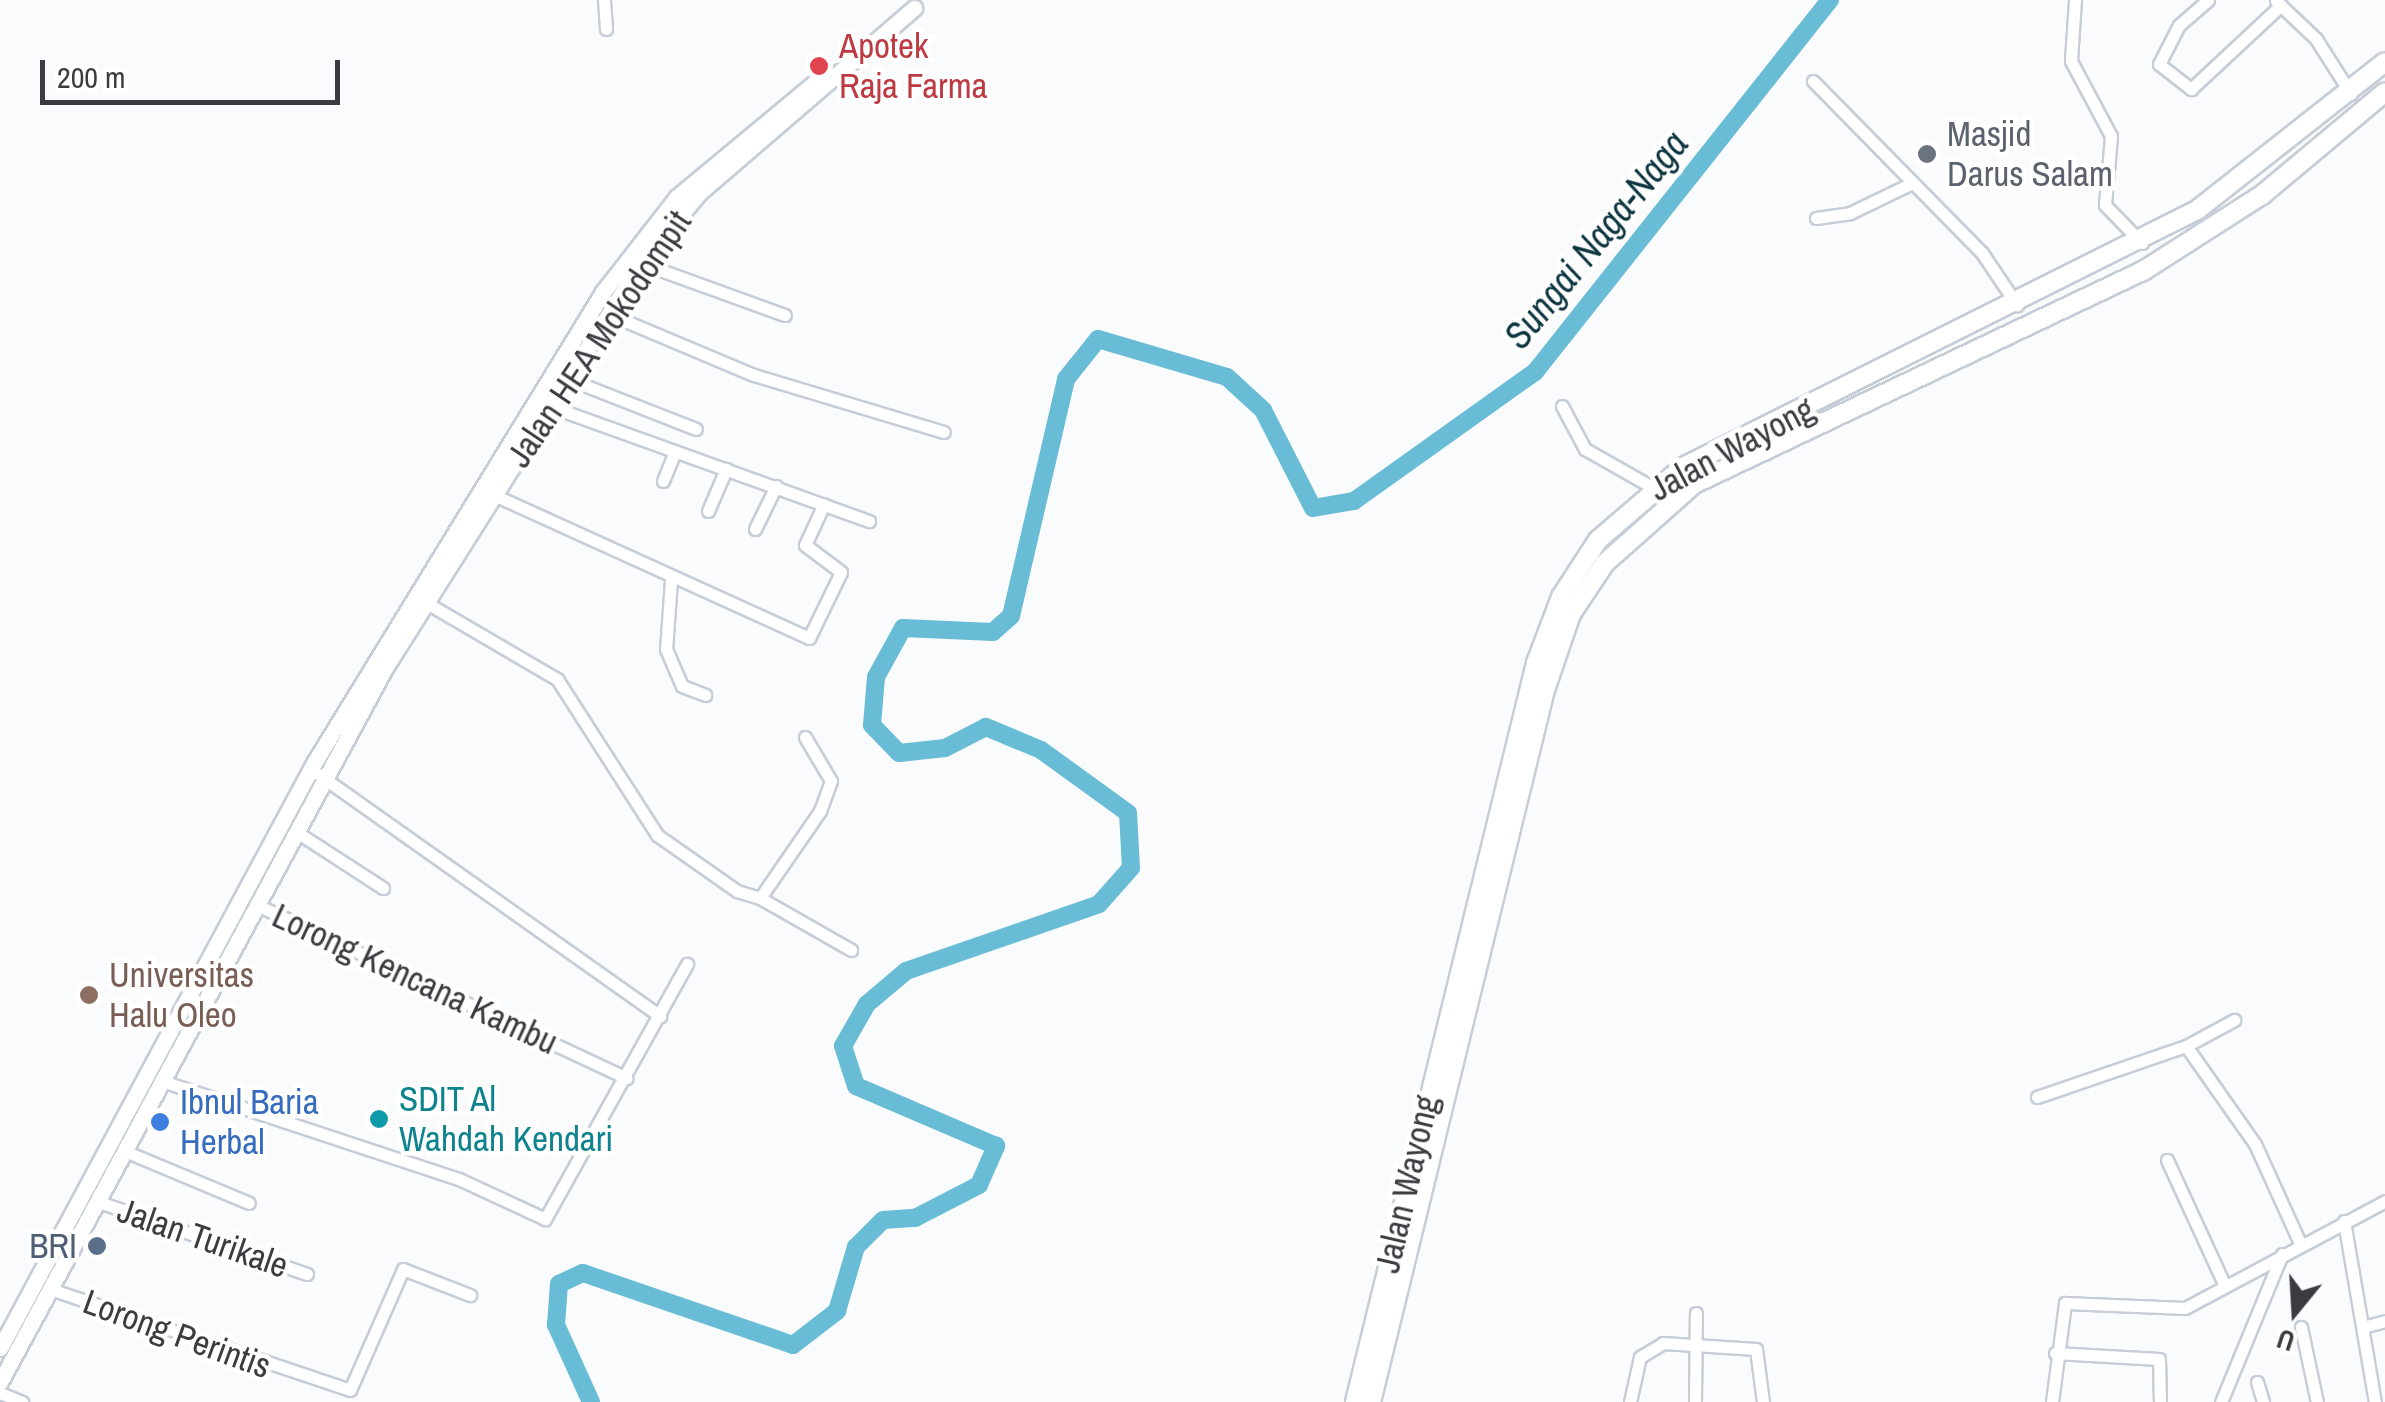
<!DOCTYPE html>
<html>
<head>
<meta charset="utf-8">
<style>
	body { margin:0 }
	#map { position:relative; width:2385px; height:1402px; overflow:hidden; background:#fafbfd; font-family:"Archivo Narrow",sans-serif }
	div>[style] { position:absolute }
	.river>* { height:18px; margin:-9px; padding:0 9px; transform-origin:9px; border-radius:9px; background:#68bcd5 }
	.roads { filter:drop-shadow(2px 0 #c7cdd7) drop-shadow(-2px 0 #c7cdd7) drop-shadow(0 2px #c7cdd7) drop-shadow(0 -2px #c7cdd7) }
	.minor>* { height:11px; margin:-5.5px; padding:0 5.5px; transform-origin:5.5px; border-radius:5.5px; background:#fff }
	.tertiary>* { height:15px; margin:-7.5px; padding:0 7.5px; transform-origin:7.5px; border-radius:7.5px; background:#fff }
	.secondary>* { height:18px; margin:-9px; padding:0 9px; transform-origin:9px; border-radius:9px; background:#fff }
	.dots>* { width:28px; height:28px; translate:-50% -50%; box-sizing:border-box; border:5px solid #fff; border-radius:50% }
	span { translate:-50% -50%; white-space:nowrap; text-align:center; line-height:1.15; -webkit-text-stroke:9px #fff; paint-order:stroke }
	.health-label { font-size:35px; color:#be3a42 }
	.left { translate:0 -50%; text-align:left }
	.worship-label { font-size:35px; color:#5b616d }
	.street-label { font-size:35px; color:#3a3c40 }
	.education-label { font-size:35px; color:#785e54 }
	.culture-label { font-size:35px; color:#0d838f }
	.shop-label { font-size:35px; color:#366cbe }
	.service-label { font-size:35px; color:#4e5e75 }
	.right { translate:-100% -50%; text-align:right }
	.water-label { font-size:38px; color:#0d3640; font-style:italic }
	.north { position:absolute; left:2245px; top:1262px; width:100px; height:100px; -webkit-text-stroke:8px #fff; paint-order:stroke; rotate:198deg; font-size:28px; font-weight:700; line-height:40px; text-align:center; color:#3a3c40 }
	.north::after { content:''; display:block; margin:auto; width:35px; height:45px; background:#3a3c40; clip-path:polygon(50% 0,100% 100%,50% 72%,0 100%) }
	.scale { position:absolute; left:40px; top:60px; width:300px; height:45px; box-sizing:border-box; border:5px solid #3a3c40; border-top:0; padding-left:12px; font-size:30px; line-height:35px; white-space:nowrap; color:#3a3c40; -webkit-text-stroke:8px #fff; paint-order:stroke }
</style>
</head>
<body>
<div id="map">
	<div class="river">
		<div style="left:591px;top:1402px;width:85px;rotate:-114.4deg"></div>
		<div style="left:556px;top:1325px;width:41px;rotate:-85.8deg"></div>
		<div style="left:559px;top:1284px;width:26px;rotate:-25deg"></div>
		<div style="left:583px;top:1273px;width:222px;rotate:18.9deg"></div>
		<div style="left:793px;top:1345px;width:56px;rotate:-37.7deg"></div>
		<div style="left:837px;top:1311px;width:67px;rotate:-73.5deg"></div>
		<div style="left:856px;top:1247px;width:38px;rotate:-45deg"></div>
		<div style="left:883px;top:1220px;width:32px;rotate:-4deg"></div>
		<div style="left:915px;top:1218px;width:72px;rotate:-27.3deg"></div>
		<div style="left:979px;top:1185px;width:43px;rotate:-66.4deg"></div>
		<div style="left:996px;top:1146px;width:152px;rotate:-156.8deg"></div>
		<div style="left:856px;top:1086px;width:42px;rotate:-108deg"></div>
		<div style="left:843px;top:1046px;width:48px;rotate:-60.3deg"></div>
		<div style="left:867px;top:1004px;width:51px;rotate:-40.2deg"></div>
		<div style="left:906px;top:971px;width:204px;rotate:-19.1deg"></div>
		<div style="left:1099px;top:904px;width:48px;rotate:-48.4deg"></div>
		<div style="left:1131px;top:868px;width:55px;rotate:-93.1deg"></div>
		<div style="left:1128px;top:813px;width:107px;rotate:-144.1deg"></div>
		<div style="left:1041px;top:750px;width:60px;rotate:-157.3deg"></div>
		<div style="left:986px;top:727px;width:46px;rotate:152.9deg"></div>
		<div style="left:945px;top:748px;width:46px;rotate:173.8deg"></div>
		<div style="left:899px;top:753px;width:39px;rotate:-134deg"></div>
		<div style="left:872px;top:725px;width:48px;rotate:-85.2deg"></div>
		<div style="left:876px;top:677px;width:56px;rotate:-61.1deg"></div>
		<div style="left:903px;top:628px;width:90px;rotate:2.5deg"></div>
		<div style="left:993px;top:632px;width:24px;rotate:-42deg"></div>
		<div style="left:1011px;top:616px;width:243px;rotate:-76.9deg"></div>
		<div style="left:1066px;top:379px;width:51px;rotate:-51.3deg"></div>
		<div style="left:1098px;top:339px;width:134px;rotate:16.4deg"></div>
		<div style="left:1227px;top:377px;width:49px;rotate:42.5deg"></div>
		<div style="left:1263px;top:410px;width:110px;rotate:63deg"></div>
		<div style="left:1313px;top:508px;width:42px;rotate:-9.7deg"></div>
		<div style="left:1354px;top:501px;width:222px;rotate:-35.5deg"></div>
		<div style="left:1535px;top:372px;width:475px;rotate:-51.6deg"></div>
	</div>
	<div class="roads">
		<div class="minor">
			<div style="left:604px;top:0;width:29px;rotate:86deg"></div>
			<div style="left:2075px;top:0;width:61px;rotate:93.8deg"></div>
			<div style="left:2071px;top:61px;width:85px;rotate:61.9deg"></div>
			<div style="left:2111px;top:136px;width:69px;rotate:95deg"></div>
			<div style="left:2105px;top:205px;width:53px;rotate:45.8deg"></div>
			<div style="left:2208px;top:0;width:38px;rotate:139deg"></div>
			<div style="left:2179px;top:25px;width:44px;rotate:117.1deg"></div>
			<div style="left:2159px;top:64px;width:41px;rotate:38deg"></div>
			<div style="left:2191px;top:89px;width:123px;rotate:-43deg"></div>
			<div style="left:2276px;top:1px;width:55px;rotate:43.5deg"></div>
			<div style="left:2316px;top:39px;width:65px;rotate:57.5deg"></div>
			<div style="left:1813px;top:81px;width:241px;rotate:45.5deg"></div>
			<div style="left:1982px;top:253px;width:63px;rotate:56.1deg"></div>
			<div style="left:1816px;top:218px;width:34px;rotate:-8deg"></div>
			<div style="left:1850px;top:213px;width:69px;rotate:-25.8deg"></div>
			<div style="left:641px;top:263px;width:153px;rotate:19.9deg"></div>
			<div style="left:611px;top:315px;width:155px;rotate:22.8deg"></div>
			<div style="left:754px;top:375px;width:198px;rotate:16.7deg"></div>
			<div style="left:571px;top:380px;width:134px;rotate:21.4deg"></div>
			<div style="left:1562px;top:406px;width:49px;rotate:61.9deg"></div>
			<div style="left:1585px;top:449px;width:77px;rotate:29.6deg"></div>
			<div style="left:552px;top:407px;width:337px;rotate:19.8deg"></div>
			<div style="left:663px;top:481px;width:32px;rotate:-68deg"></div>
			<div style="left:494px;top:495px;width:346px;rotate:24.4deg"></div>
			<div style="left:809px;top:638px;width:73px;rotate:-64.1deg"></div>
			<div style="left:841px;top:572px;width:45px;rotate:-143.1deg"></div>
			<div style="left:805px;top:545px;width:45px;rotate:-65.1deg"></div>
			<div style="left:708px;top:511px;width:46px;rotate:-66.8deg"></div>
			<div style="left:755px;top:529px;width:48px;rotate:-64deg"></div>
			<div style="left:671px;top:580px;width:69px;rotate:94.1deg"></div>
			<div style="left:666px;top:649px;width:40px;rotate:66.6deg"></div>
			<div style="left:682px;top:686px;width:25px;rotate:21deg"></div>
			<div style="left:425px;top:602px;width:153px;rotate:30.3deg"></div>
			<div style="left:557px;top:679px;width:185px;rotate:57.3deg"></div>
			<div style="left:657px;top:835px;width:98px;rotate:35deg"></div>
			<div style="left:737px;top:891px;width:24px;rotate:17deg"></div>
			<div style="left:760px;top:898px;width:106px;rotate:-55.4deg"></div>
			<div style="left:820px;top:811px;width:32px;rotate:-70deg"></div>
			<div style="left:831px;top:781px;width:51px;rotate:-120.6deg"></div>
			<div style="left:311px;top:769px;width:428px;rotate:35.3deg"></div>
			<div style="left:295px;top:831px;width:105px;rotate:32.9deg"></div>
			<div style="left:760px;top:898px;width:105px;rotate:29.7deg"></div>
			<div style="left:257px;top:905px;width:408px;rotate:25.1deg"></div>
			<div style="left:2186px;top:1046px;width:55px;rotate:-28.4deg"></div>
			<div style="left:165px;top:1082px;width:310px;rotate:18.3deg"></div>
			<div style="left:459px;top:1179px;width:95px;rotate:24.9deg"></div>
			<div style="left:545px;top:1219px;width:292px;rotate:-60.9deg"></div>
			<div style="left:2037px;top:1097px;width:157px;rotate:-18.9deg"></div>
			<div style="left:2186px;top:1046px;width:120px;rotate:54.9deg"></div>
			<div style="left:2255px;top:1144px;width:109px;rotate:65.6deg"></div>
			<div style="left:127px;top:1152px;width:132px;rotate:22.7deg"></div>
			<div style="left:2167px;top:1160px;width:139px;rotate:65.3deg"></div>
			<div style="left:99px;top:1202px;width:220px;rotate:19.1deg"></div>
			<div style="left:2344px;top:1221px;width:184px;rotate:80.3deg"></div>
			<div style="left:53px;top:1290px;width:313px;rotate:18.6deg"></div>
			<div style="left:350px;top:1390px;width:132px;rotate:-66.3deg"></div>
			<div style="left:403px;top:1269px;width:72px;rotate:21.2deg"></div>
			<div style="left:2301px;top:1327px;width:77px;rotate:78deg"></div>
			<div style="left:2363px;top:1327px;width:23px;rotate:-15deg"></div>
			<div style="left:2055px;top:1353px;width:104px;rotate:3.3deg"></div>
			<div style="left:2159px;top:1359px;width:43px;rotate:88.7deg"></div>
			<div style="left:2257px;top:1382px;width:21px;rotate:73deg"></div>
			<div style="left:0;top:1393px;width:24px;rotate:22deg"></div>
			<div style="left:1630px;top:1402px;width:46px;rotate:-77.5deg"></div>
			<div style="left:1640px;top:1357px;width:27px;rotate:-31deg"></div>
			<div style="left:1663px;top:1343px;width:93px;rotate:3.7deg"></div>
			<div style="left:1756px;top:1349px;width:53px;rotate:82.5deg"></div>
			<div style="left:1695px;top:1402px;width:89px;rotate:-89.4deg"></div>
			<div style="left:2052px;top:1402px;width:100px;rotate:-82.5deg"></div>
			<div style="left:2065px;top:1303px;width:120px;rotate:2.4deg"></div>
			<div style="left:2185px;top:1308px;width:227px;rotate:-28.1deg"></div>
			<div style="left:2221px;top:1402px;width:160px;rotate:-67.6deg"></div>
		</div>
		<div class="tertiary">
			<div style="left:0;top:1348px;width:664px;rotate:-61.78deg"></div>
			<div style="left:314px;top:763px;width:553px;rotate:-58.47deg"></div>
			<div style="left:603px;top:292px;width:120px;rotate:-52.1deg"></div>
			<div style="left:677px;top:197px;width:192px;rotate:-39.7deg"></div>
			<div style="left:0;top:1382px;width:811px;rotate:-61.67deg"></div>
			<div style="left:385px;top:668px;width:479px;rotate:-57.7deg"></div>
			<div style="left:641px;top:263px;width:91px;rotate:-50.4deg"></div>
			<div style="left:699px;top:193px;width:284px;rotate:-40.7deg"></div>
		</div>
		<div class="secondary">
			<div style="left:1355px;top:1402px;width:761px;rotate:-76.24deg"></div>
			<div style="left:1536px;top:663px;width:71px;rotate:-69.3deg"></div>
			<div style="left:1561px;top:597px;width:68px;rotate:-57deg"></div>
			<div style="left:1598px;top:540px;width:112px;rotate:-40.7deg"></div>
			<div style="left:1683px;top:467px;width:575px;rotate:-26.57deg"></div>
			<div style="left:2197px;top:210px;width:239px;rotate:-38.2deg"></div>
			<div style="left:1371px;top:1402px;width:733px;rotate:-76.27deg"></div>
			<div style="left:1545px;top:690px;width:80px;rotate:-71.1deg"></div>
			<div style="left:1571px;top:614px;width:61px;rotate:-56.3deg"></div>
			<div style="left:1605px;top:563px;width:119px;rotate:-41.6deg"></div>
			<div style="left:1694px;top:484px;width:497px;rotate:-25.4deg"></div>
			<div style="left:2143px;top:271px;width:141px;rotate:-32.6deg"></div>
			<div style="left:2262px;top:195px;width:160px;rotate:-39.9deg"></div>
		</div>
	</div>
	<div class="dots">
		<div style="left:819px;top:66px;background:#e0444e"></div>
		<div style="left:1927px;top:154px;background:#6b7280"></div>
		<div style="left:89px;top:995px;background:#8d6e63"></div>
		<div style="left:379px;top:1119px;background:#0f9aa8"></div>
		<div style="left:160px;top:1122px;background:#3f7fe0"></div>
		<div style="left:97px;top:1246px;background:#5c6f8a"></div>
	</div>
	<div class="health-label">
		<span class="left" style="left:839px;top:66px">Apotek<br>Raja Farma</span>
	</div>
	<div class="worship-label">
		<span class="left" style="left:1947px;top:154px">Masjid<br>Darus Salam</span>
	</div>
	<div class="street-label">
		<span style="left:599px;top:339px;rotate:-56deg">Jalan HEA Mokodompit</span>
		<span style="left:1732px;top:449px;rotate:-28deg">Jalan Wayong</span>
		<span style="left:415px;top:979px;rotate:25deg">Lorong Kencana Kambu</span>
		<span style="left:1407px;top:1184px;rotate:-77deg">Jalan Wayong</span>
		<span style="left:203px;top:1238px;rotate:19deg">Jalan Turikale</span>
		<span style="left:177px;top:1334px;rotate:20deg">Lorong Perintis</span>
	</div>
	<div class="education-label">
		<span class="left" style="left:109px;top:995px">Universitas<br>Halu Oleo</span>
	</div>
	<div class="culture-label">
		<span class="left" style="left:399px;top:1119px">SDIT Al<br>Wahdah Kendari</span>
	</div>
	<div class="shop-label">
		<span class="left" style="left:180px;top:1122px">Ibnul Baria<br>Herbal</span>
	</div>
	<div class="service-label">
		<span class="right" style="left:77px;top:1246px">BRI</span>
	</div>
	<div class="water-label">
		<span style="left:1596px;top:240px;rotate:-51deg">Sungai Naga-Naga</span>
	</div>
	<div class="north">U</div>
	<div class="scale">200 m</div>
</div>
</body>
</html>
